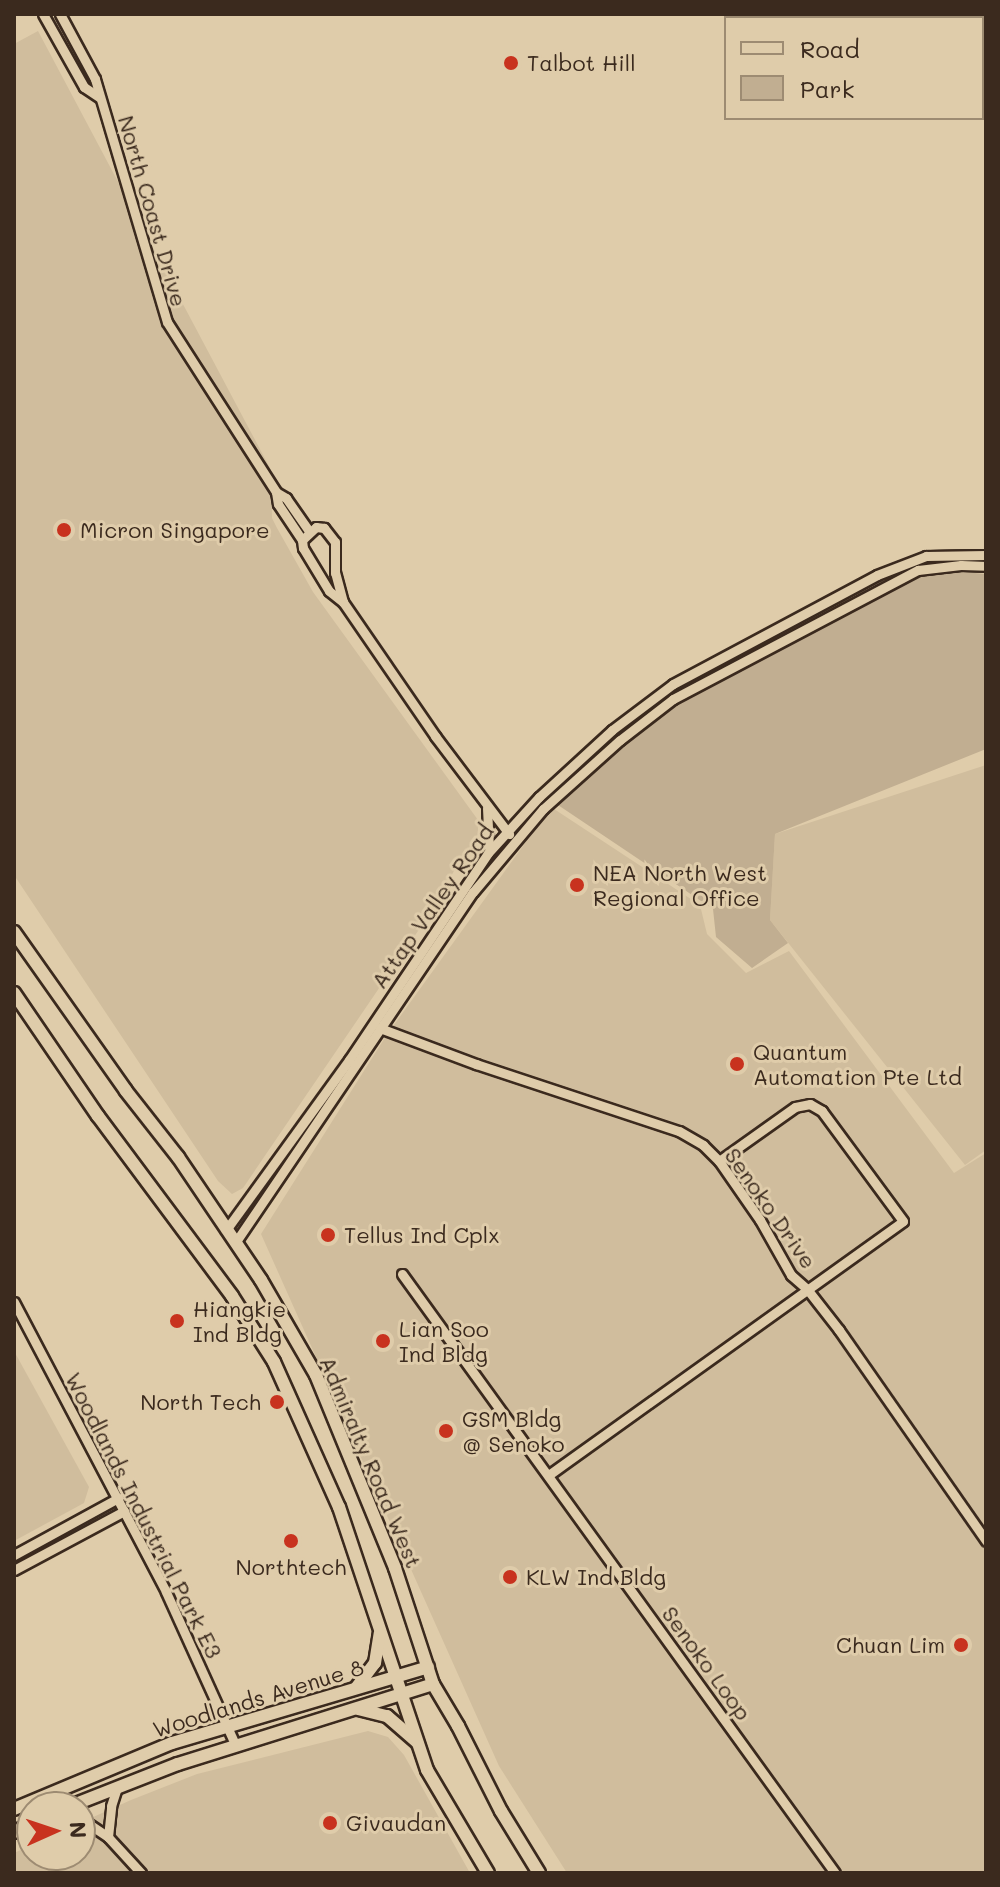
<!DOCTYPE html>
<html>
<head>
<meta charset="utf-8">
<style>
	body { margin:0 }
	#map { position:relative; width:1000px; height:1887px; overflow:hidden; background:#dfccaa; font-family:Mali,sans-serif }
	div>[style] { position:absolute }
	.built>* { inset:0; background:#d0bd9d }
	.green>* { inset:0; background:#c1ae91 }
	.roads { filter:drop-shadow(2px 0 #3b2a1e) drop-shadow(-2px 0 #3b2a1e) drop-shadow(0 2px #3b2a1e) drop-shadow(0 -2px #3b2a1e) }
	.minor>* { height:9px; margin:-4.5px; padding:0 4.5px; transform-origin:4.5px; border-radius:4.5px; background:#dfccaa }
	.major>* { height:12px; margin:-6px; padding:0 6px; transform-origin:6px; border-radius:6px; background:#dfccaa }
	.dots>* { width:22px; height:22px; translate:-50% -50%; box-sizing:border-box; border:4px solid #dfccaa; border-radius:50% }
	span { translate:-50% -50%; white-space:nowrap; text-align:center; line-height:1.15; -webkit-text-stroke:6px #dfccaa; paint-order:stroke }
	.poi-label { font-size:22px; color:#3b2a1e }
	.left { translate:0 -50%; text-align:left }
	.right { translate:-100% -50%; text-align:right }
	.street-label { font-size:22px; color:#3b2a1e }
	.frame { position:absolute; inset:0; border:16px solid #3b2a1e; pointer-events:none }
	.legend { position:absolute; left:724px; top:16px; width:260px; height:104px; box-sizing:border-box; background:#dfccaa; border:2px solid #9d8b72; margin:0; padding:10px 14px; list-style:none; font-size:24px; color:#3b2a1e }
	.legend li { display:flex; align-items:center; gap:16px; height:40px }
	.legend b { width:40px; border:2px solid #9d8b72 }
	.north { position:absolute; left:16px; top:1791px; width:80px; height:80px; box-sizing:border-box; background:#dfccaa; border:2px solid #9d8b72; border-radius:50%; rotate:87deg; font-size:22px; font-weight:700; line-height:32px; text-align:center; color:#3b2a1e }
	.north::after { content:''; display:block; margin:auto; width:28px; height:36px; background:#c8321e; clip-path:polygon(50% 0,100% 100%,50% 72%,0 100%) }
</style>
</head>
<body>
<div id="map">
	<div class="built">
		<div style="clip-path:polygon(38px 31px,271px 470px,272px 518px,277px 528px,313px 592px,478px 820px,478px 842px,455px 869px,435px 906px,243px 1188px,232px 1194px,218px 1181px,14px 875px,14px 44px)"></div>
		<div style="clip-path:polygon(986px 765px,986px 1150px,965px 1165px,770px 920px,775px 834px)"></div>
		<div style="clip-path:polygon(551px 807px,700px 905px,707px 934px,746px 973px,789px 951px,954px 1173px,986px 1153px,986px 1873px,567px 1873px,499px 1766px,261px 1234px,386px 1036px)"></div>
		<div style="clip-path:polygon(14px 1351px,89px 1487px,84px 1503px,14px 1541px)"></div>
		<div style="clip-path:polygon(368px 1731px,388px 1737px,404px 1755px,470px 1873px,14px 1873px,14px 1853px,32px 1845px,32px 1855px,80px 1855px,80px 1823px,131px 1800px,197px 1774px)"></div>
	</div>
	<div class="green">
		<div style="clip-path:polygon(930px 569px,986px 574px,986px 749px,775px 834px,770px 920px,788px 943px,752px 968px,716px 937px,713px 909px,555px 803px,683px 696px)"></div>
	</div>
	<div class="roads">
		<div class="minor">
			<div style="left:43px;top:14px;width:84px;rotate:60.7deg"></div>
			<div style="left:84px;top:87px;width:18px;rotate:34deg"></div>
			<div style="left:60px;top:14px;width:74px;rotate:61.7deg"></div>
			<div style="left:95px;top:79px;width:253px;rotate:73.5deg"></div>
			<div style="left:167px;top:322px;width:202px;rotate:57.3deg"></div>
			<div style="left:276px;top:492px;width:12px;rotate:31deg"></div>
			<div style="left:286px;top:498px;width:40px;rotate:55.1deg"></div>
			<div style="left:276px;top:492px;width:12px;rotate:81deg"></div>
			<div style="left:278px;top:504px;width:43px;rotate:56.3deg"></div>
			<div style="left:343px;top:602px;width:30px;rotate:-105deg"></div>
			<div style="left:335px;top:573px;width:31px;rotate:-90deg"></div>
			<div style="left:335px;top:542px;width:18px;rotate:-128deg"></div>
			<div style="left:324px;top:528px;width:8px;rotate:-173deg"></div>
			<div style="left:316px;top:527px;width:19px;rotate:137deg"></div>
			<div style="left:302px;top:540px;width:8px;rotate:83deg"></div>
			<div style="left:303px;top:548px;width:50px;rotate:58.8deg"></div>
			<div style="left:329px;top:591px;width:18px;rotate:38deg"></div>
			<div style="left:343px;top:602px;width:163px;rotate:55.5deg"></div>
			<div style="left:435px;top:736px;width:123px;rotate:52.9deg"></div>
			<div style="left:487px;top:808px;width:40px;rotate:87.1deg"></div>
			<div style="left:380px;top:1028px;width:103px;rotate:20.6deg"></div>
			<div style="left:476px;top:1064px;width:214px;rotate:18.3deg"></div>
			<div style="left:679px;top:1131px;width:28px;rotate:30deg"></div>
			<div style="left:703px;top:1145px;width:23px;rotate:45deg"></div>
			<div style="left:719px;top:1161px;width:72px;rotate:55.2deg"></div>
			<div style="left:760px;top:1220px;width:63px;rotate:60.6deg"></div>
			<div style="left:791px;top:1275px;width:21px;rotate:41deg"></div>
			<div style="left:807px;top:1289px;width:52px;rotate:52deg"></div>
			<div style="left:839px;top:1330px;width:257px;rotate:55.1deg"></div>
			<div style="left:226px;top:1230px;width:210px;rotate:-54.1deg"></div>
			<div style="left:349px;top:1060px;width:249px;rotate:-56.1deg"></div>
			<div style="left:488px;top:853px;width:76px;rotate:-47.7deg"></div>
			<div style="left:539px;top:797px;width:99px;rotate:-42.5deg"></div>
			<div style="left:612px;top:730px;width:76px;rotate:-37deg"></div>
			<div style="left:673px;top:684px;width:231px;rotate:-28.1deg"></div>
			<div style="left:877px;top:575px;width:53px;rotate:-21.2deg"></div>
			<div style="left:926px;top:556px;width:60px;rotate:-1deg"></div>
			<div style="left:235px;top:1243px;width:424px;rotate:-55.9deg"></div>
			<div style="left:473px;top:892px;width:109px;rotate:-49.9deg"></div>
			<div style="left:543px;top:809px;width:103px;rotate:-41.9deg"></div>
			<div style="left:620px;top:740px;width:67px;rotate:-37.7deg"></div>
			<div style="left:673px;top:699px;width:277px;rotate:-27.8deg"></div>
			<div style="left:918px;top:570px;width:43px;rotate:-6.6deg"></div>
			<div style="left:961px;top:565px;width:25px;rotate:2deg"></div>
			<div style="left:402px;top:1274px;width:739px;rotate:54.14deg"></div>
			<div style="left:14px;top:1302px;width:327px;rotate:62.3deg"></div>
			<div style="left:166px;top:1592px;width:169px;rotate:65.6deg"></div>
			<div style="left:550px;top:1474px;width:434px;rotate:-35.6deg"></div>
			<div style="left:903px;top:1221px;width:137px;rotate:-126.4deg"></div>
			<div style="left:822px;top:1111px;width:14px;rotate:-150deg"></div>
			<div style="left:810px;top:1104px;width:15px;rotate:169deg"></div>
			<div style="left:795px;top:1107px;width:93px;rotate:144.6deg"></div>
			<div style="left:14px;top:1555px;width:119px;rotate:-28.7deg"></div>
			<div style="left:14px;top:1570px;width:125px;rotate:-28.2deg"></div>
			<div style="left:80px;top:1818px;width:34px;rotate:34deg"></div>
			<div style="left:108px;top:1837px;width:49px;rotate:47.5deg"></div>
			<div style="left:108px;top:1837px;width:31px;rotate:-84deg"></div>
			<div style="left:111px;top:1806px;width:20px;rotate:-72deg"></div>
		</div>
		<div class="major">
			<div style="left:14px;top:932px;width:194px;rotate:54.8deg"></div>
			<div style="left:126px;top:1091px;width:84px;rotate:51.8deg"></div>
			<div style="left:178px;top:1157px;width:148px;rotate:56deg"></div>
			<div style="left:261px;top:1280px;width:110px;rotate:59.9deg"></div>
			<div style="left:316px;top:1375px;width:209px;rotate:67.7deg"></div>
			<div style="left:395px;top:1568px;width:122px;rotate:71.9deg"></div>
			<div style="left:433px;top:1684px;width:49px;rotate:59.2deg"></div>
			<div style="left:458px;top:1726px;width:95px;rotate:63.2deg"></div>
			<div style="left:501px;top:1811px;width:73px;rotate:58.5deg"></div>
			<div style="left:14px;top:993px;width:149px;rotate:55.7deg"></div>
			<div style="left:98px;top:1116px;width:224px;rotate:53.3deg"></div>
			<div style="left:232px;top:1296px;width:78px;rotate:57.5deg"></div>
			<div style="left:274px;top:1362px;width:159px;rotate:65.9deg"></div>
			<div style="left:339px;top:1507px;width:277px;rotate:71.5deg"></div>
			<div style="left:427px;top:1770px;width:120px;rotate:59.4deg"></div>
			<div style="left:356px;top:1688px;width:31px;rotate:-53deg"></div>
			<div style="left:375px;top:1663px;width:30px;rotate:-81deg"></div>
			<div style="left:358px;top:1709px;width:30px;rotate:14deg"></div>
			<div style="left:387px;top:1716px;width:40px;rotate:41deg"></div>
			<div style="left:68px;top:1807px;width:118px;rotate:-21.4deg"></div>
			<div style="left:178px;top:1764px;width:267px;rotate:-17.4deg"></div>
			<div style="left:14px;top:1809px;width:171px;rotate:-22.7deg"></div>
			<div style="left:172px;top:1743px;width:267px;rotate:-16.5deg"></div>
			<div style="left:14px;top:1832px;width:20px;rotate:-24deg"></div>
		</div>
	</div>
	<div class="dots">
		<div style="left:511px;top:63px;background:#c8321e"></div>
		<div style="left:64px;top:530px;background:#c8321e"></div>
		<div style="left:577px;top:885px;background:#c8321e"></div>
		<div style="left:737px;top:1064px;background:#c8321e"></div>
		<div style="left:328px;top:1235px;background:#c8321e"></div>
		<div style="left:177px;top:1321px;background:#c8321e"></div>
		<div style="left:383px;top:1341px;background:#c8321e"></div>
		<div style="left:277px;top:1402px;background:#c8321e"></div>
		<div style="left:446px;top:1431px;background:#c8321e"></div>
		<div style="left:291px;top:1541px;background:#c8321e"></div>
		<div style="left:510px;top:1577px;background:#c8321e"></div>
		<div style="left:961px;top:1645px;background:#c8321e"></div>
		<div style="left:330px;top:1823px;background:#c8321e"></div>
	</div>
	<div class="poi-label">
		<span class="left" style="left:527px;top:63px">Talbot Hill</span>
		<span class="left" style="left:80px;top:530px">Micron Singapore</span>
		<span class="left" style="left:593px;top:885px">NEA North West<br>Regional Office</span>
		<span class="left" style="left:753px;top:1064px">Quantum<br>Automation Pte Ltd</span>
		<span class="left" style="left:344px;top:1235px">Tellus Ind Cplx</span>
		<span class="left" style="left:193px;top:1321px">Hiangkie<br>Ind Bldg</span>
		<span class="left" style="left:399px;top:1341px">Lian Soo<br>Ind Bldg</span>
		<span class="right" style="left:261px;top:1402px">North Tech</span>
		<span class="left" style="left:462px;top:1431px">GSM Bldg<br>@ Senoko</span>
		<span style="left:291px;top:1567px">Northtech</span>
		<span class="left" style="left:526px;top:1577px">KLW Ind Bldg</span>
		<span class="right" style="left:945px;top:1645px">Chuan Lim</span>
		<span class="left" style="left:346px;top:1823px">Givaudan</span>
	</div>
	<div class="street-label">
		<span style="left:153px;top:211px;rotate:74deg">North Coast Drive</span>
		<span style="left:432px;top:906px;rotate:-55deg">Attap Valley Road</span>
		<span style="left:771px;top:1208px;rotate:55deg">Senoko Drive</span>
		<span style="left:371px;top:1462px;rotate:67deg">Admiralty Road West</span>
		<span style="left:144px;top:1515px;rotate:63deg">Woodlands Industrial Park E3</span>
		<span style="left:707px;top:1663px;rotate:54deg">Senoko Loop</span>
		<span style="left:258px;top:1698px;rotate:-17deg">Woodlands Avenue 8</span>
	</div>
	<div class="frame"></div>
	<ul class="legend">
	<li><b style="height:10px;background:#dfccaa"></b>Road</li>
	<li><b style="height:22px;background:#c1ae91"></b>Park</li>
	</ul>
	<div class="north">N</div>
</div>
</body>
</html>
